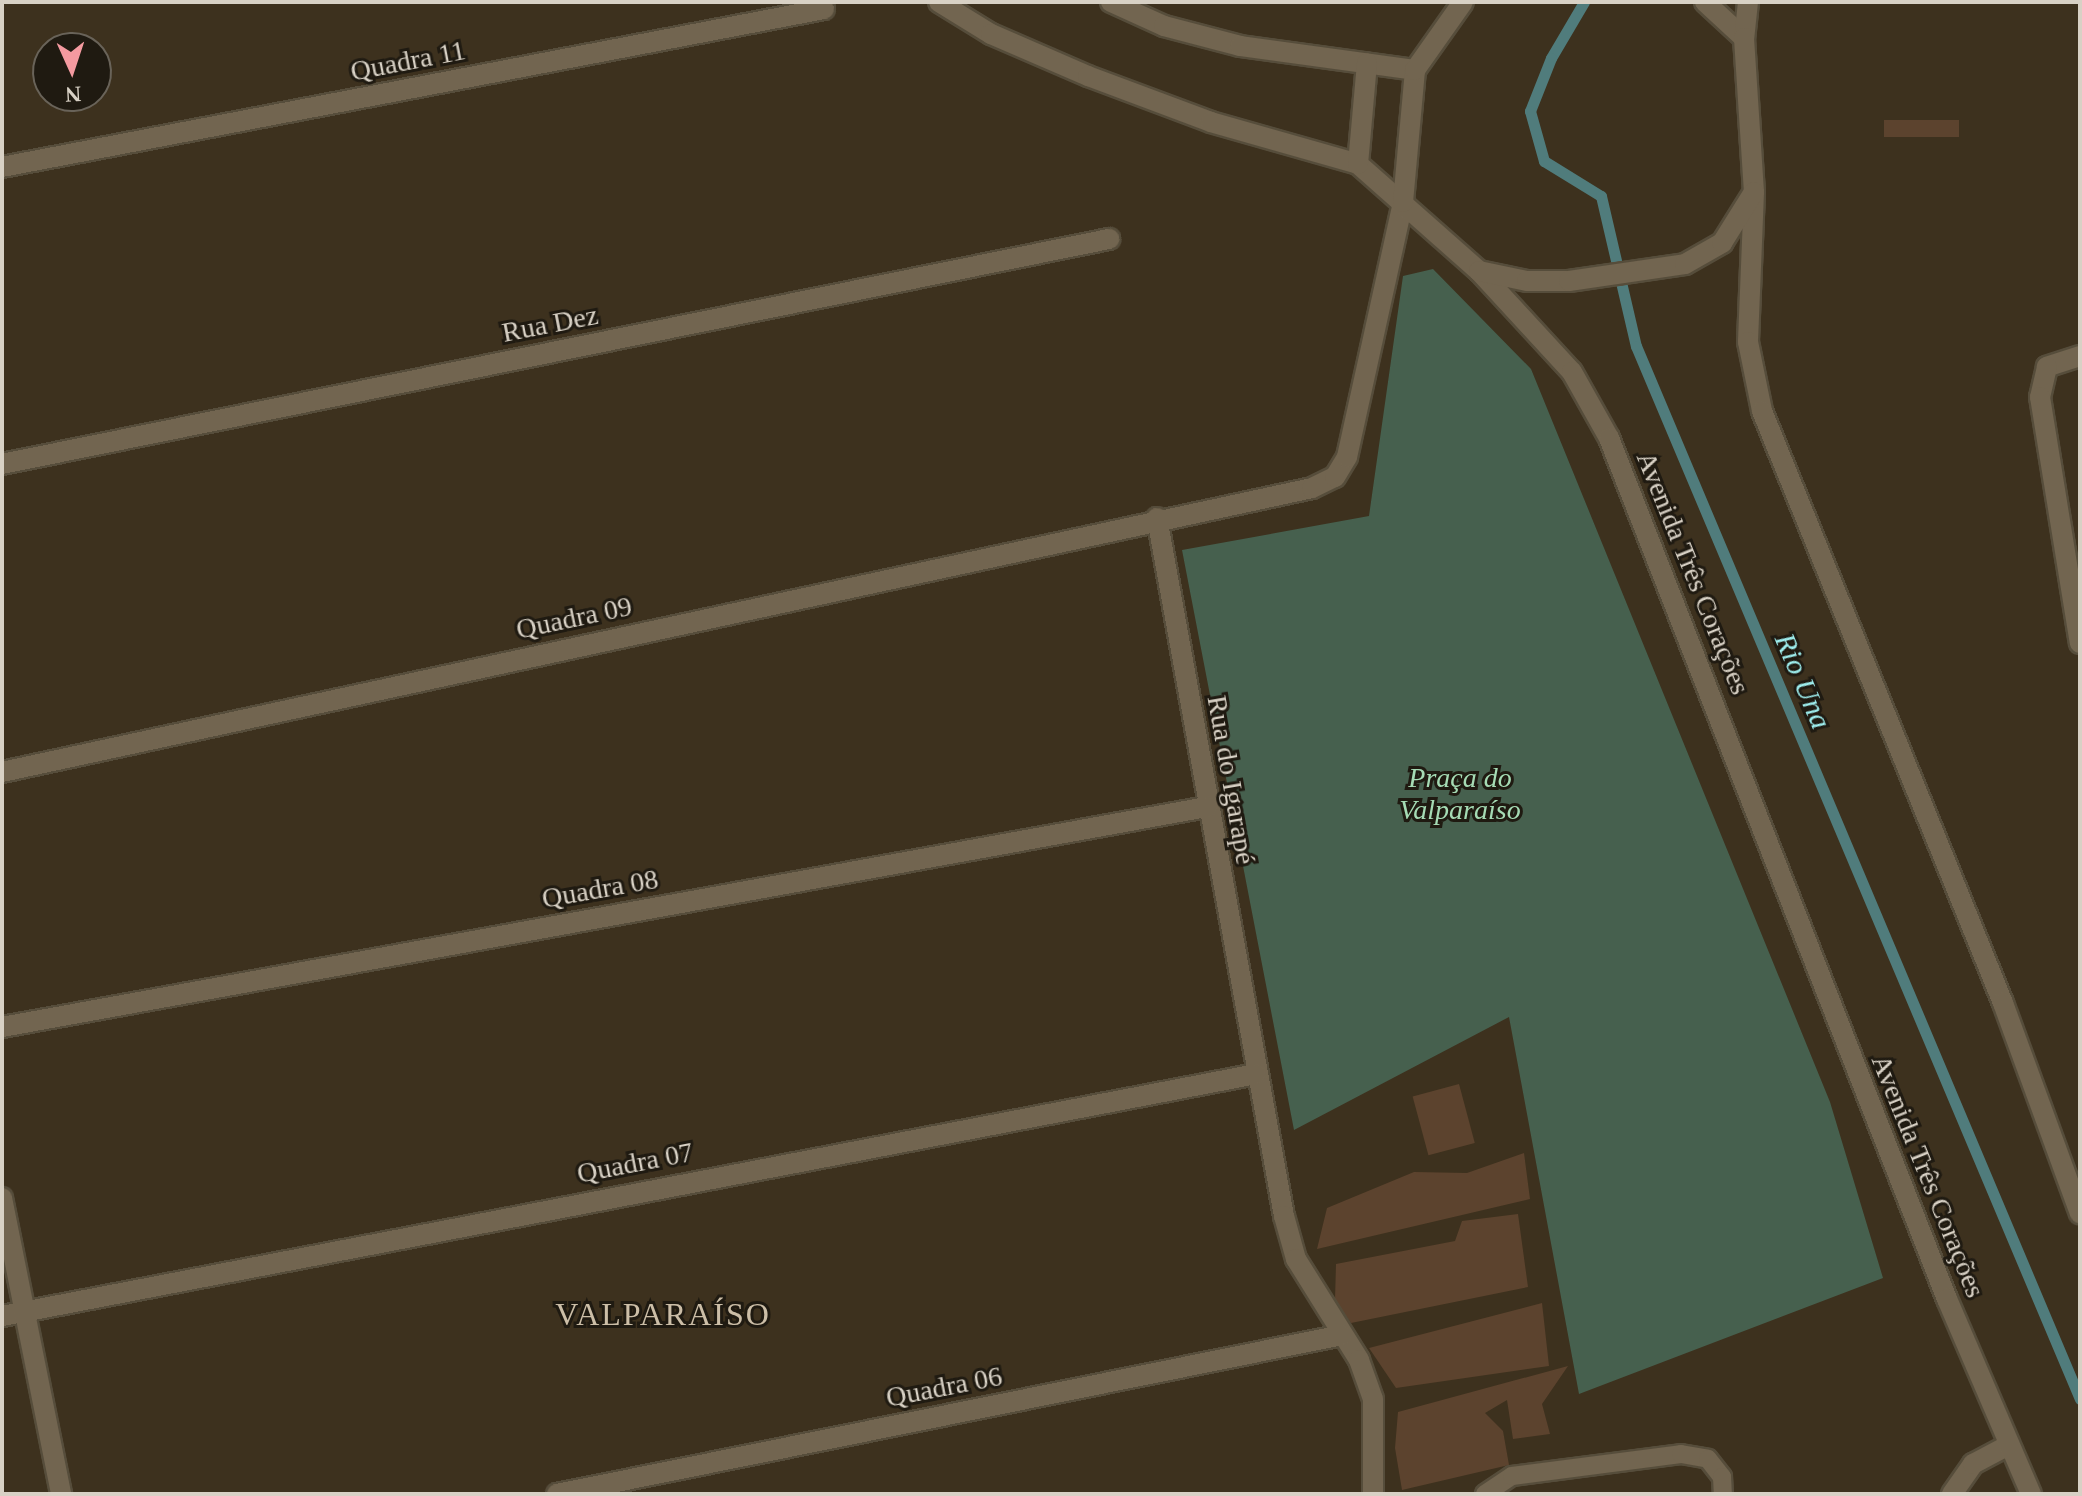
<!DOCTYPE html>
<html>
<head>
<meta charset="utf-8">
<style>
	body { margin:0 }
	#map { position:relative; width:2082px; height:1496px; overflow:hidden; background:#3d311e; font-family:"Times New Roman",serif }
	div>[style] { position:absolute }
	.green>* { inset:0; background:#46604e }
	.stream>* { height:11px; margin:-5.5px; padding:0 5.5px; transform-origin:5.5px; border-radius:5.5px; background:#507c7c }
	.building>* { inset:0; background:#5c432e; transform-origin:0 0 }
	.roads { filter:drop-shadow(2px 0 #564d3b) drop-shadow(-2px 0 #564d3b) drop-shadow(0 2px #564d3b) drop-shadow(0 -2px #564d3b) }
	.lane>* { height:18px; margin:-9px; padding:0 9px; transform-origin:9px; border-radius:9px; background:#726550 }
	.street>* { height:20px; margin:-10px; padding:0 10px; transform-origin:10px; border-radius:10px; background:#726550 }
	.secondary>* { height:20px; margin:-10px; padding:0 10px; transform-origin:10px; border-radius:10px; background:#726550 }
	span { translate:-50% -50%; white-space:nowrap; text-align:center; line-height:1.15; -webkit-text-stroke:6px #1f1a11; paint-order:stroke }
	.street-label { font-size:28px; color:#d8d1c5 }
	.park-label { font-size:28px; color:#a5dbb4; font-style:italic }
	.water-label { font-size:30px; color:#9eeeee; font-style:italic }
	.quarter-label { font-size:32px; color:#ccbea7; letter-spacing:2px }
	.frame { position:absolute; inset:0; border:4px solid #d8d1c5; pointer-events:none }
	.north { position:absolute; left:32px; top:32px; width:80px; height:80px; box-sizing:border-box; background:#1f1a11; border:2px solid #696359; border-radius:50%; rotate:177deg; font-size:22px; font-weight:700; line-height:32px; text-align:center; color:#d8d1c5 }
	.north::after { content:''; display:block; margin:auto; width:28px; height:36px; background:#f49aa0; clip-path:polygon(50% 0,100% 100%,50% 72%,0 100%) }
</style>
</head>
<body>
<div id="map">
	<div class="green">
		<div style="clip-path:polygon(1433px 269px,1531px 369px,1830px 1102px,1883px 1278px,1579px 1394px,1509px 1017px,1294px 1130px,1182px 550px,1369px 516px,1403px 276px)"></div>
	</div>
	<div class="stream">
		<div style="left:1584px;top:2px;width:65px;rotate:120.5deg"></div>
		<div style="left:1551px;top:58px;width:57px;rotate:111.6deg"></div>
		<div style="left:1530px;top:111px;width:52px;rotate:74.4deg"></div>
		<div style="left:1544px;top:161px;width:67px;rotate:31.6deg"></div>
		<div style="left:1601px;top:196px;width:154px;rotate:76.9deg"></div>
		<div style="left:1636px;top:346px;width:1143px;rotate:67.14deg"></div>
	</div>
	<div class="building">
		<div style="left:1959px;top:120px;width:17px;height:75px;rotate:90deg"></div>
		<div style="left:1459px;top:1084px;width:61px;height:48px;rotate:75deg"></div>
		<div style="clip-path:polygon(1524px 1153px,1530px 1199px,1317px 1249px,1327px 1208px,1414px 1172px,1467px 1173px)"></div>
		<div style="clip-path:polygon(1518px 1214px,1528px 1287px,1351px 1323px,1335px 1300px,1336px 1264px,1455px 1241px,1462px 1221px)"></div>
		<div style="clip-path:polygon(1542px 1303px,1549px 1366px,1396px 1388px,1369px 1348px)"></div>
		<div style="clip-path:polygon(1568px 1366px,1542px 1404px,1550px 1434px,1513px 1439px,1507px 1400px,1485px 1413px,1503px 1431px,1509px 1465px,1402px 1490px,1395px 1448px,1398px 1412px)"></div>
	</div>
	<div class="roads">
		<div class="lane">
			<div style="left:1485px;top:1494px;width:32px;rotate:-34deg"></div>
			<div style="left:1512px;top:1476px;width:170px;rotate:-7.4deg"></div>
			<div style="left:1681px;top:1454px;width:27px;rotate:10deg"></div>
			<div style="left:1708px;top:1459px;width:23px;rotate:52deg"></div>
			<div style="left:1722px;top:1477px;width:17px;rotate:87deg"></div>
		</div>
		<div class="street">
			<div style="left:2px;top:167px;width:837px;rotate:-10.88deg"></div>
			<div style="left:2080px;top:356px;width:35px;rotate:162deg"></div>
			<div style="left:2047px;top:367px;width:31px;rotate:103deg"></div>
			<div style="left:2040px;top:397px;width:249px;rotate:80.8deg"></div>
			<div style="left:2px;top:464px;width:1130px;rotate:-11.49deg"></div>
			<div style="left:1157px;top:518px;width:709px;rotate:79.69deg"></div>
			<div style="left:1284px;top:1216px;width:45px;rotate:74.4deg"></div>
			<div style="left:1296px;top:1259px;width:119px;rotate:58deg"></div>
			<div style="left:1359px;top:1360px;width:41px;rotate:70.3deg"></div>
			<div style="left:1373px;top:1399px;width:95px;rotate:90deg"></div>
			<div style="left:2px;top:772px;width:1340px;rotate:-12.23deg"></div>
			<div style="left:1312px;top:488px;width:25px;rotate:-26deg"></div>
			<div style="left:1335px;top:477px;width:23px;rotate:-59deg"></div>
			<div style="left:1347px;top:457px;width:261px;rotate:-77.6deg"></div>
			<div style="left:2px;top:1027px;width:1225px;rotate:-10.35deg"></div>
			<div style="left:2px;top:1316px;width:1277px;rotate:-10.92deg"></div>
			<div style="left:557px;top:1494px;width:801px;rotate:-11.45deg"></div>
			<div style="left:1952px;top:1494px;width:37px;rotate:-55deg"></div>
			<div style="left:1973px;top:1464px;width:40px;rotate:-28deg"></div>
		</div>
		<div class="secondary">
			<div style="left:939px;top:2px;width:61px;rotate:31.6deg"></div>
			<div style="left:991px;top:34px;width:106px;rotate:23.4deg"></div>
			<div style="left:1088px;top:76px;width:131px;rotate:20.5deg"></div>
			<div style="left:1211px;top:122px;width:153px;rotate:15.9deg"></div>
			<div style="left:1358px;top:164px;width:162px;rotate:41.5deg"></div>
			<div style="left:1479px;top:271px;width:137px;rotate:47.4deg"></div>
			<div style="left:1572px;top:372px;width:76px;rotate:60.7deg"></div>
			<div style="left:1609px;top:438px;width:925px;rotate:68.57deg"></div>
			<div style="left:1947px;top:1299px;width:212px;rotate:66.7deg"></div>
			<div style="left:1111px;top:2px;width:58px;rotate:24.4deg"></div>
			<div style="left:1164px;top:26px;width:79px;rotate:14.7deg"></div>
			<div style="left:1240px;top:46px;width:177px;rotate:7.8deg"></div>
			<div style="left:1705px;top:2px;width:53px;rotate:42.7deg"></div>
			<div style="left:1748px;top:2px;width:36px;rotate:96deg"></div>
			<div style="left:1744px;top:38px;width:154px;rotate:86.3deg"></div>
			<div style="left:1754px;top:192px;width:150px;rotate:92.3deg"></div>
			<div style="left:1748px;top:342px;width:70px;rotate:78.5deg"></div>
			<div style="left:1762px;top:411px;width:639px;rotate:67.85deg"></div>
			<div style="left:2003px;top:1003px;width:224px;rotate:69.9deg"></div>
			<div style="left:1358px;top:164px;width:101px;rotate:-84.9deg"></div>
			<div style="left:1403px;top:202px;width:133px;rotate:-84.8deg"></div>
			<div style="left:1415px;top:70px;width:83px;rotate:-54.8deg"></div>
			<div style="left:1479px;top:271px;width:49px;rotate:11.8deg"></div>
			<div style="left:1527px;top:281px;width:42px"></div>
			<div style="left:1569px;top:281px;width:117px;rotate:-8.3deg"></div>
			<div style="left:1685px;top:264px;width:43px;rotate:-29.6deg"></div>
			<div style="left:1722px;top:243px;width:60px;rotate:-57.9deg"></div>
			<div style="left:2px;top:1198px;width:302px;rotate:78.7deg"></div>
		</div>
	</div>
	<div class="street-label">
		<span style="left:408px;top:61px;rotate:-11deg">Quadra 11</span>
		<span style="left:550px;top:324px;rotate:-11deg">Rua Dez</span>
		<span style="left:1693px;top:573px;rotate:68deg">Avenida Três Corações</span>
		<span style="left:574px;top:618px;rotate:-12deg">Quadra 09</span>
		<span style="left:1231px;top:780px;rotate:80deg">Rua do Igarapé</span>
		<span style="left:600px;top:889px;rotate:-10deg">Quadra 08</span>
		<span style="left:635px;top:1163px;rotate:-11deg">Quadra 07</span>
		<span style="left:1928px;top:1176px;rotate:68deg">Avenida Três Corações</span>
		<span style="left:944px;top:1387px;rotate:-11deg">Quadra 06</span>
	</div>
	<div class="park-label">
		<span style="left:1460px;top:794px">Praça do<br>Valparaíso</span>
	</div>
	<div class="water-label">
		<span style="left:1803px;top:681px;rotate:67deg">Rio Una</span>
	</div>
	<div class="quarter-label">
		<span style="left:663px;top:1314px">VALPARAÍSO</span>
	</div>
	<div class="frame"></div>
	<div class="north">N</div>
</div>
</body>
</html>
